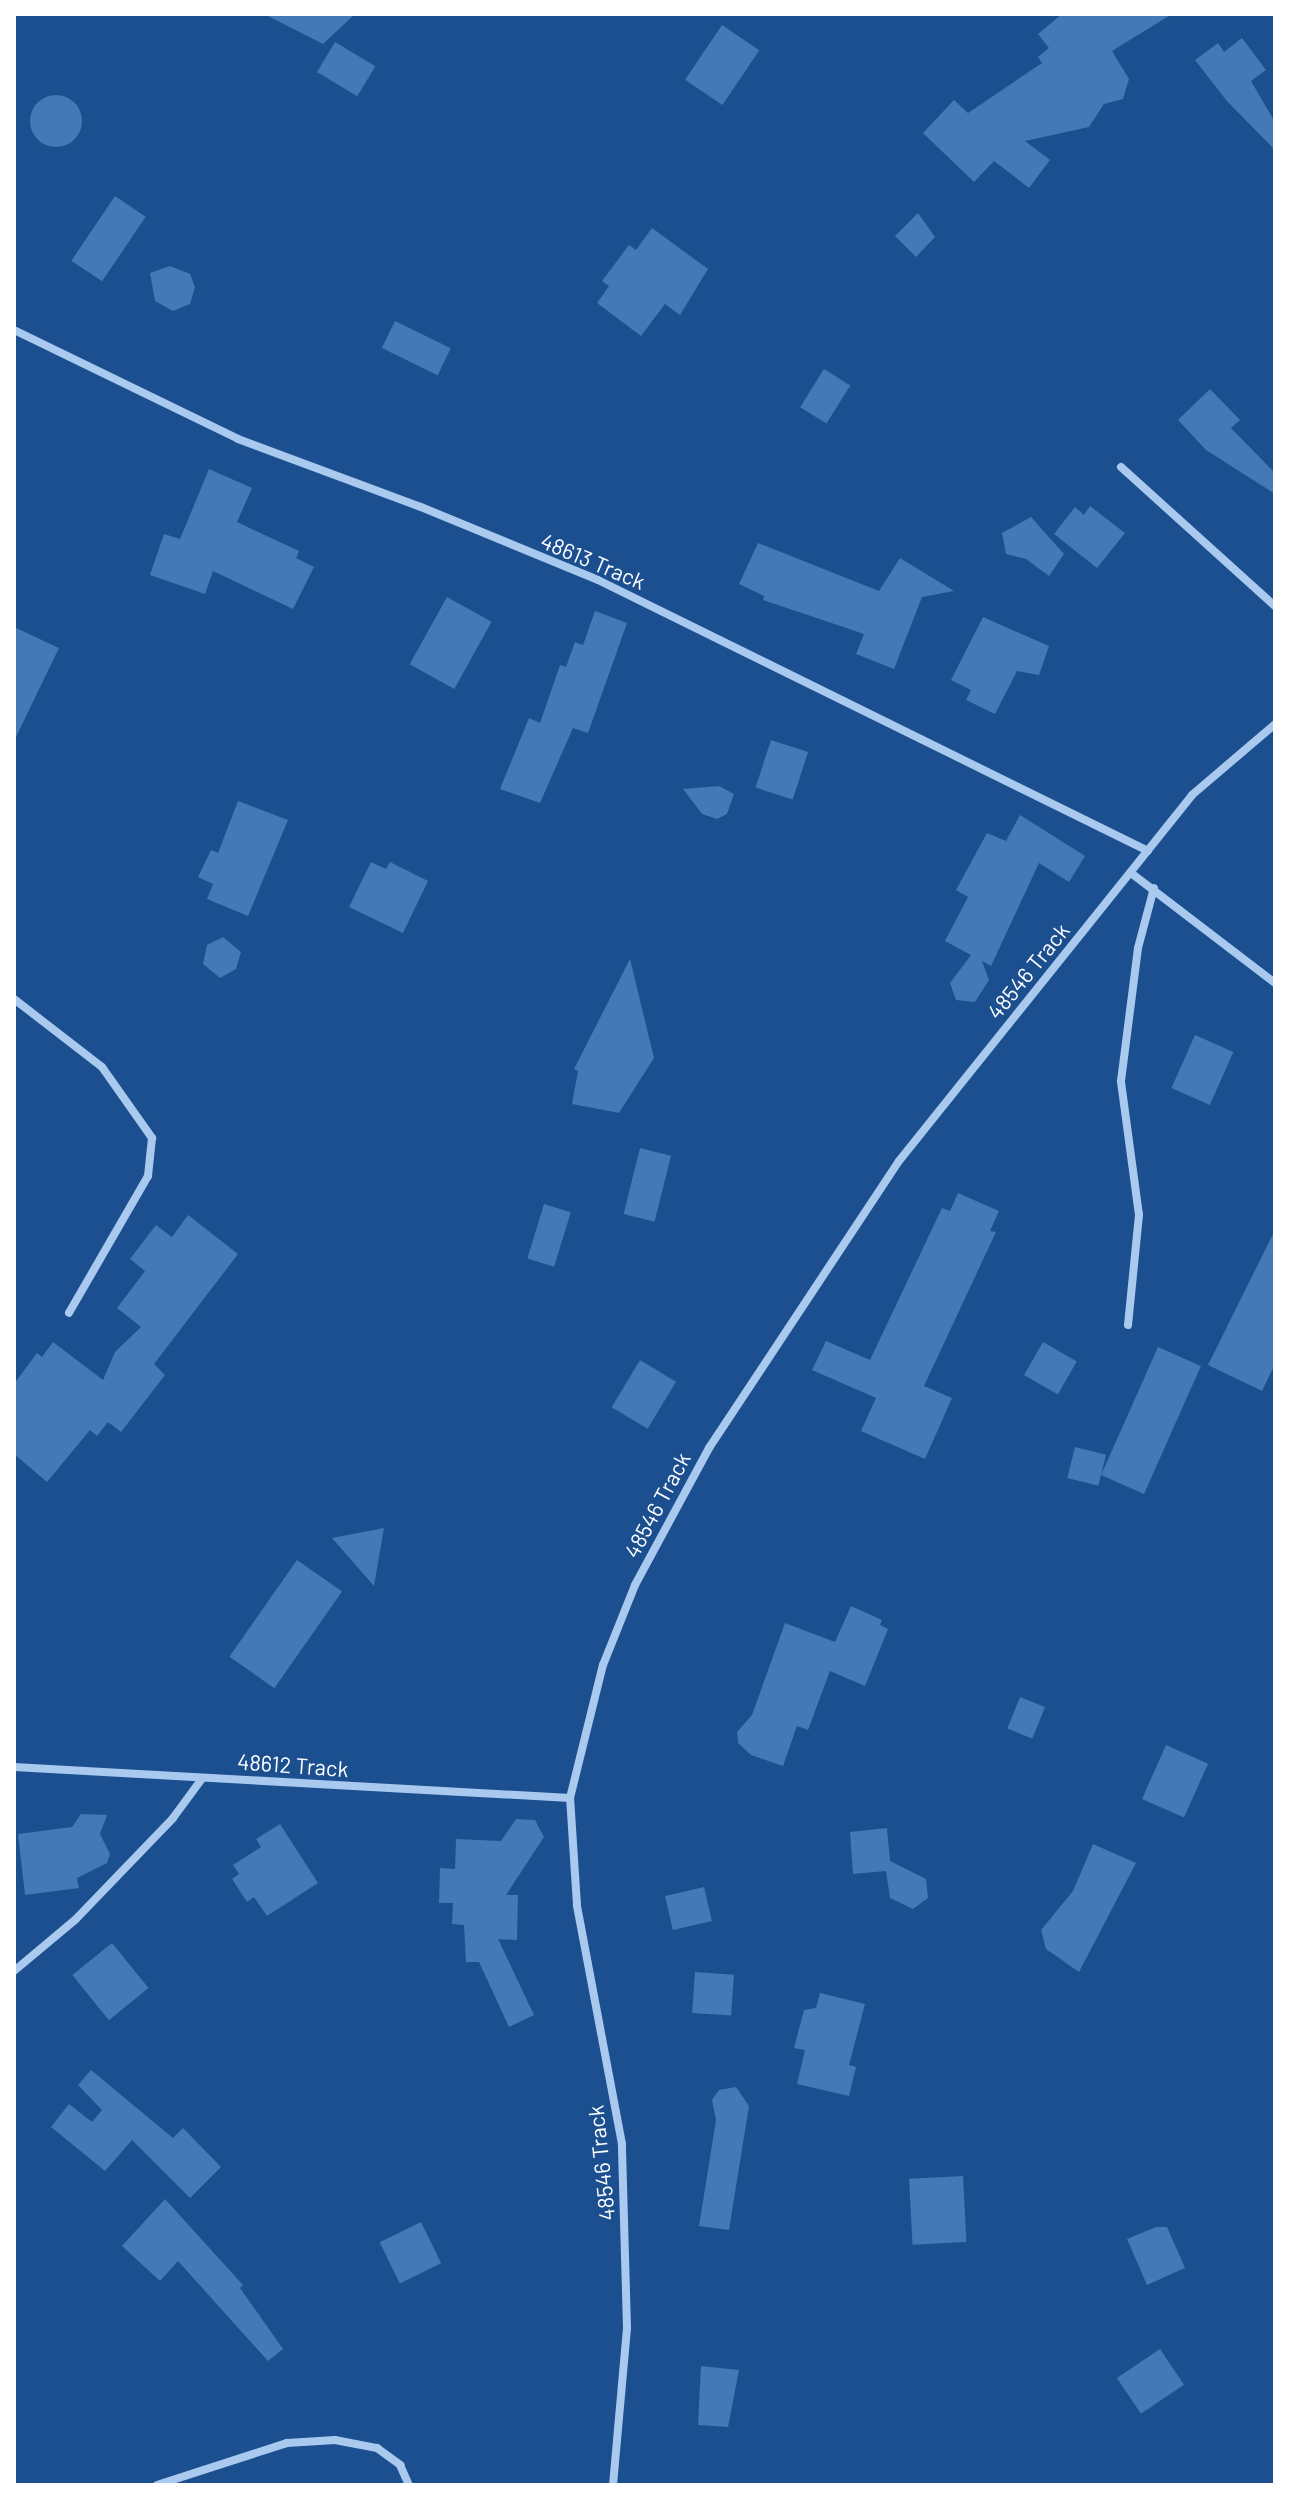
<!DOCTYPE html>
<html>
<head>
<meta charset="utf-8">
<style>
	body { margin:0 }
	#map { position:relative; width:1289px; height:2499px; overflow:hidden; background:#1b4f8f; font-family:Barlow,sans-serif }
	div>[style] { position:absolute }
	.building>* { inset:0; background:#4478b7; transform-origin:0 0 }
	.round { border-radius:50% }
	.street>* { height:8px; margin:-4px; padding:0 4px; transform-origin:4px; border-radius:4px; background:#a9c9ee }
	span { translate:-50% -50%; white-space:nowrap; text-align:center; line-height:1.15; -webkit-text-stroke:6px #1b4f8f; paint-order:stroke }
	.street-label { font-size:22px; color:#fff }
	.frame { position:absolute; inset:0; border:16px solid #fff; pointer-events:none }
</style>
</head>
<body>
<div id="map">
	<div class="building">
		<div style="clip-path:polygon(264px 14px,355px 14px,323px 44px)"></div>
		<div style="clip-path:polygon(1062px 14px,1172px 14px,1112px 51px,1129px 79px,1123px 99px,1104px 104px,1089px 127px,1025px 141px,1050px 160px,1029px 188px,994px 161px,974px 182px,923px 133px,954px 100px,968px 113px,1042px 63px,1038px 57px,1049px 48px,1038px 34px)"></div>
		<div style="left:722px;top:25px;width:45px;height:66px;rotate:34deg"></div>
		<div style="clip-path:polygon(1242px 38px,1266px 70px,1251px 81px,1275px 122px,1275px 150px,1226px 100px,1195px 60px,1218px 43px,1224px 52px)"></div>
		<div style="left:335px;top:42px;width:47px;height:35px;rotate:31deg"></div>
		<div class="round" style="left:30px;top:95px;width:52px;height:52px"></div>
		<div style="left:115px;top:196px;width:37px;height:78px;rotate:34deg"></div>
		<div style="clip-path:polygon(918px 213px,935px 237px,916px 257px,895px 236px)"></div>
		<div style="clip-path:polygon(652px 228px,708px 269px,680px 315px,665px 304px,641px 336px,597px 303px,609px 286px,602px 281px,629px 245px,636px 250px)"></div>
		<div style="clip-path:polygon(170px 266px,190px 274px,195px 287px,190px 304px,173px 311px,155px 301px,150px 273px)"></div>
		<div style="left:395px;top:321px;width:62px;height:30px;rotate:26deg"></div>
		<div style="left:824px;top:369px;width:31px;height:45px;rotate:32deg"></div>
		<div style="clip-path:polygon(1210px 389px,1240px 420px,1231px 428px,1275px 473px,1275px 494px,1206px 450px,1178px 420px)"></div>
		<div style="clip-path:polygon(209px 469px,252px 488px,237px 522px,299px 551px,296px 558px,314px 567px,293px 609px,213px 571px,205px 594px,150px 575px,164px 534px,180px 539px)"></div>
		<div style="clip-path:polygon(1090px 506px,1125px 533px,1097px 568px,1054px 534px,1075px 507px,1084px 515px)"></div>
		<div style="clip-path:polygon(1031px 517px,1064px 554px,1049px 576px,1026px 559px,1006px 554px,1002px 533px)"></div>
		<div style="clip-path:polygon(758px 543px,879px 591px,900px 558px,954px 591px,922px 597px,894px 669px,856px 654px,864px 634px,763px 600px,764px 596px,739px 584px)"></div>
		<div style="left:447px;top:597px;width:51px;height:77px;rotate:29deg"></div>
		<div style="clip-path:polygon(595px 611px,627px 623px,588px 733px,573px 728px,540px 803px,500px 789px,529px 718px,540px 723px,560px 665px,566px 667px,575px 642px,583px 645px)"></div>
		<div style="clip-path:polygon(983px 617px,1049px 646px,1039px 675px,1017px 671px,995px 714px,966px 700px,971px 690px,951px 680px)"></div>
		<div style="clip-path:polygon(14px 627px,59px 648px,14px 741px)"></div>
		<div style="left:771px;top:740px;width:39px;height:50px;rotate:18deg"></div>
		<div style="clip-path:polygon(719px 786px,734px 794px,727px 814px,717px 819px,702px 814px,683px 789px)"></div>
		<div style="clip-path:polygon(238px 801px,288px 820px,248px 916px,207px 899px,213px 884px,198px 877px,211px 850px,218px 853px)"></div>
		<div style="clip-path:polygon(1020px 815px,1085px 856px,1069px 882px,1039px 863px,991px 966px,982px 961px,989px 980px,975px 1002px,956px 1000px,950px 983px,971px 955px,945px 941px,968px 897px,956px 890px,987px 833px,1006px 841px)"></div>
		<div style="clip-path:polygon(371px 862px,386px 869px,390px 862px,428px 881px,403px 933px,349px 907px)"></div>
		<div style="clip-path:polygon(223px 937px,241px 952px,236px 969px,220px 978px,203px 964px,207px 945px)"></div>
		<div style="clip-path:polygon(630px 959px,654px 1058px,619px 1113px,572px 1104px,578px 1071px,574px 1069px)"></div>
		<div style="left:1195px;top:1035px;width:42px;height:58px;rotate:24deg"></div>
		<div style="left:640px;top:1148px;width:32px;height:68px;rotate:14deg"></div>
		<div style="clip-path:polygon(958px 1193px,999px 1211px,990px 1231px,996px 1232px,924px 1386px,952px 1398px,925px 1459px,861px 1431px,876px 1398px,812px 1370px,826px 1341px,870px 1360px,942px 1208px,950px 1211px)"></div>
		<div style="left:544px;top:1204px;width:28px;height:57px;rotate:17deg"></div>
		<div style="clip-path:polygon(188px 1215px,238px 1254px,154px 1364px,165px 1375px,121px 1432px,108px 1422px,97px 1436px,90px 1430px,47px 1482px,14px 1454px,14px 1384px,37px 1353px,42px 1357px,53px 1342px,103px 1380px,115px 1352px,141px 1327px,117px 1308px,145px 1271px,130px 1259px,156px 1225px,172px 1237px)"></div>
		<div style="clip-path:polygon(1275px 1230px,1275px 1364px,1262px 1391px,1208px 1365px)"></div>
		<div style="left:1043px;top:1342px;width:39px;height:38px;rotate:30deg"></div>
		<div style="left:1158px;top:1347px;width:47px;height:140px;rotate:24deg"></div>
		<div style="left:640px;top:1360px;width:42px;height:55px;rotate:31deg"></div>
		<div style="left:1075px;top:1447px;width:32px;height:32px;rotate:14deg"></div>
		<div style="clip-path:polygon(384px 1528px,374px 1586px,332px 1538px)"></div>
		<div style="left:297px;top:1560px;width:55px;height:118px;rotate:35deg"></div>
		<div style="clip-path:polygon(851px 1606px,882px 1620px,880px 1625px,888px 1629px,865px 1686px,830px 1671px,808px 1730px,797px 1726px,783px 1766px,751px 1755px,738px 1743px,737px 1732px,752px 1715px,785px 1623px,835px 1642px)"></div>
		<div style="left:1020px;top:1697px;width:27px;height:34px;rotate:22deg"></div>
		<div style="left:1166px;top:1745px;width:46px;height:59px;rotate:24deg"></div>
		<div style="clip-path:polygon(81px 1814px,107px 1815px,100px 1834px,110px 1854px,107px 1863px,77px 1878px,79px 1888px,25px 1895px,18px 1834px,72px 1827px)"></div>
		<div style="clip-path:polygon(516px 1819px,535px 1820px,544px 1837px,506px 1895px,518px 1895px,517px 1940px,498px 1939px,534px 2015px,509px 2027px,479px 1962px,466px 1962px,464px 1925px,452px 1924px,453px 1903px,439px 1903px,440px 1868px,455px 1869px,456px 1839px,501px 1841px)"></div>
		<div style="clip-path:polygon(280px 1824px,318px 1883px,267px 1916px,254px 1897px,247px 1902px,232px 1879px,239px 1874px,233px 1865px,261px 1847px,256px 1839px)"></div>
		<div style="clip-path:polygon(887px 1828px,890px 1861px,926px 1879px,928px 1898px,913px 1909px,890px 1898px,886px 1871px,853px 1874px,850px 1832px)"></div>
		<div style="clip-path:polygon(1093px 1844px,1136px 1863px,1079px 1972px,1046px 1949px,1041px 1930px,1073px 1891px)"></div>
		<div style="left:704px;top:1887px;width:35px;height:40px;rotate:77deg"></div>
		<div style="left:112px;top:1943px;width:58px;height:51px;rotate:51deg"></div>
		<div style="left:695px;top:1972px;width:39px;height:41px;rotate:4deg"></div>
		<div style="clip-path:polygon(820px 1993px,865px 2004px,849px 2065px,856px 2067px,849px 2096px,797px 2084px,805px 2050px,794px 2048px,804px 2010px,816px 2008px)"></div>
		<div style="clip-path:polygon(91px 2070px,173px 2138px,183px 2128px,221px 2167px,190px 2198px,132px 2140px,105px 2171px,51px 2127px,69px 2104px,92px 2122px,102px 2110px,78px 2085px)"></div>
		<div style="clip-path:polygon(736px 2087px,749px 2106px,729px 2230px,699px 2226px,716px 2120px,712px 2100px,719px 2090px)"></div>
		<div style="left:963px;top:2176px;width:66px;height:54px;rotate:87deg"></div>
		<div style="clip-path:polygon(165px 2199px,243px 2285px,240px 2288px,283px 2349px,268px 2361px,178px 2261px,160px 2281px,122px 2246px)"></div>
		<div style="left:421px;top:2222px;width:46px;height:46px;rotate:64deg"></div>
		<div style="clip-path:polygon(1156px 2227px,1167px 2227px,1185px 2268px,1147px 2285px,1127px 2239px)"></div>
		<div style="left:1160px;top:2349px;width:43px;height:52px;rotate:56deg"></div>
		<div style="clip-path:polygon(701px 2366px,739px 2370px,728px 2427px,698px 2425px)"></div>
	</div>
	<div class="street">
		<div style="left:14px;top:330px;width:249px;rotate:25.9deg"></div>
		<div style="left:238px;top:439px;width:195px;rotate:20.4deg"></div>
		<div style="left:421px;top:507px;width:191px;rotate:22.4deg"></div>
		<div style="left:598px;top:580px;width:613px;rotate:26.23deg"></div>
		<div style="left:1121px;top:467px;width:207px;rotate:42.1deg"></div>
		<div style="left:1131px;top:873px;width:181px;rotate:37.4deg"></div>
		<div style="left:14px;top:999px;width:111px;rotate:37.7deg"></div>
		<div style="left:102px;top:1067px;width:87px;rotate:54.8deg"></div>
		<div style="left:152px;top:1138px;width:38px;rotate:96deg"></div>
		<div style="left:148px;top:1176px;width:158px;rotate:120deg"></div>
		<div style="left:1128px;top:1325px;width:111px;rotate:-84.3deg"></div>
		<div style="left:1139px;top:1215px;width:135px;rotate:-97.7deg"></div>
		<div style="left:1121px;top:1081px;width:134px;rotate:-82.7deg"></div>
		<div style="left:1138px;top:948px;width:62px;rotate:-75.1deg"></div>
		<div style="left:14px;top:1767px;width:557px;rotate:3.19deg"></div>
		<div style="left:14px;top:1971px;width:80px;rotate:-39.9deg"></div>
		<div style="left:75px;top:1920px;width:141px;rotate:-46.1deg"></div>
		<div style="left:173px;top:1818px;width:47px;rotate:-53.6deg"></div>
		<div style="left:157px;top:2485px;width:137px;rotate:-17.9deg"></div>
		<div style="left:287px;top:2443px;width:48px;rotate:-3.6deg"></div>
		<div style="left:335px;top:2440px;width:43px;rotate:10.8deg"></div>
		<div style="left:377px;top:2448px;width:29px;rotate:36deg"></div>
		<div style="left:400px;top:2465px;width:22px;rotate:66deg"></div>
		<div style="left:613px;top:2485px;width:158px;rotate:-84.9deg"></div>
		<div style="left:627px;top:2328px;width:184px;rotate:-91.6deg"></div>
		<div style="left:622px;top:2144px;width:243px;rotate:-100.7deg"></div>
		<div style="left:577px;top:1905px;width:107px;rotate:-93.7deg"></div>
		<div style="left:570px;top:1798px;width:137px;rotate:-76.1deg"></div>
		<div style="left:603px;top:1665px;width:86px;rotate:-68.2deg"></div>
		<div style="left:635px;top:1585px;width:156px;rotate:-61.6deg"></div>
		<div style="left:709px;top:1448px;width:344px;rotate:-56.5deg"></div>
		<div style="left:899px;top:1161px;width:469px;rotate:-51.3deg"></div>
		<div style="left:1192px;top:795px;width:109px;rotate:-40.5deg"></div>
	</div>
	<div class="street-label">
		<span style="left:593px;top:561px;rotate:23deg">48613 Track</span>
		<span style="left:1028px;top:971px;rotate:-51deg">48546 Track</span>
		<span style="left:657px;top:1505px;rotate:-62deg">48546 Track</span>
		<span style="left:293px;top:1765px;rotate:4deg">48612 Track</span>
		<span style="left:601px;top:2163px;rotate:-96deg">48546 Track</span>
	</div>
	<div class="frame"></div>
</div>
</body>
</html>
